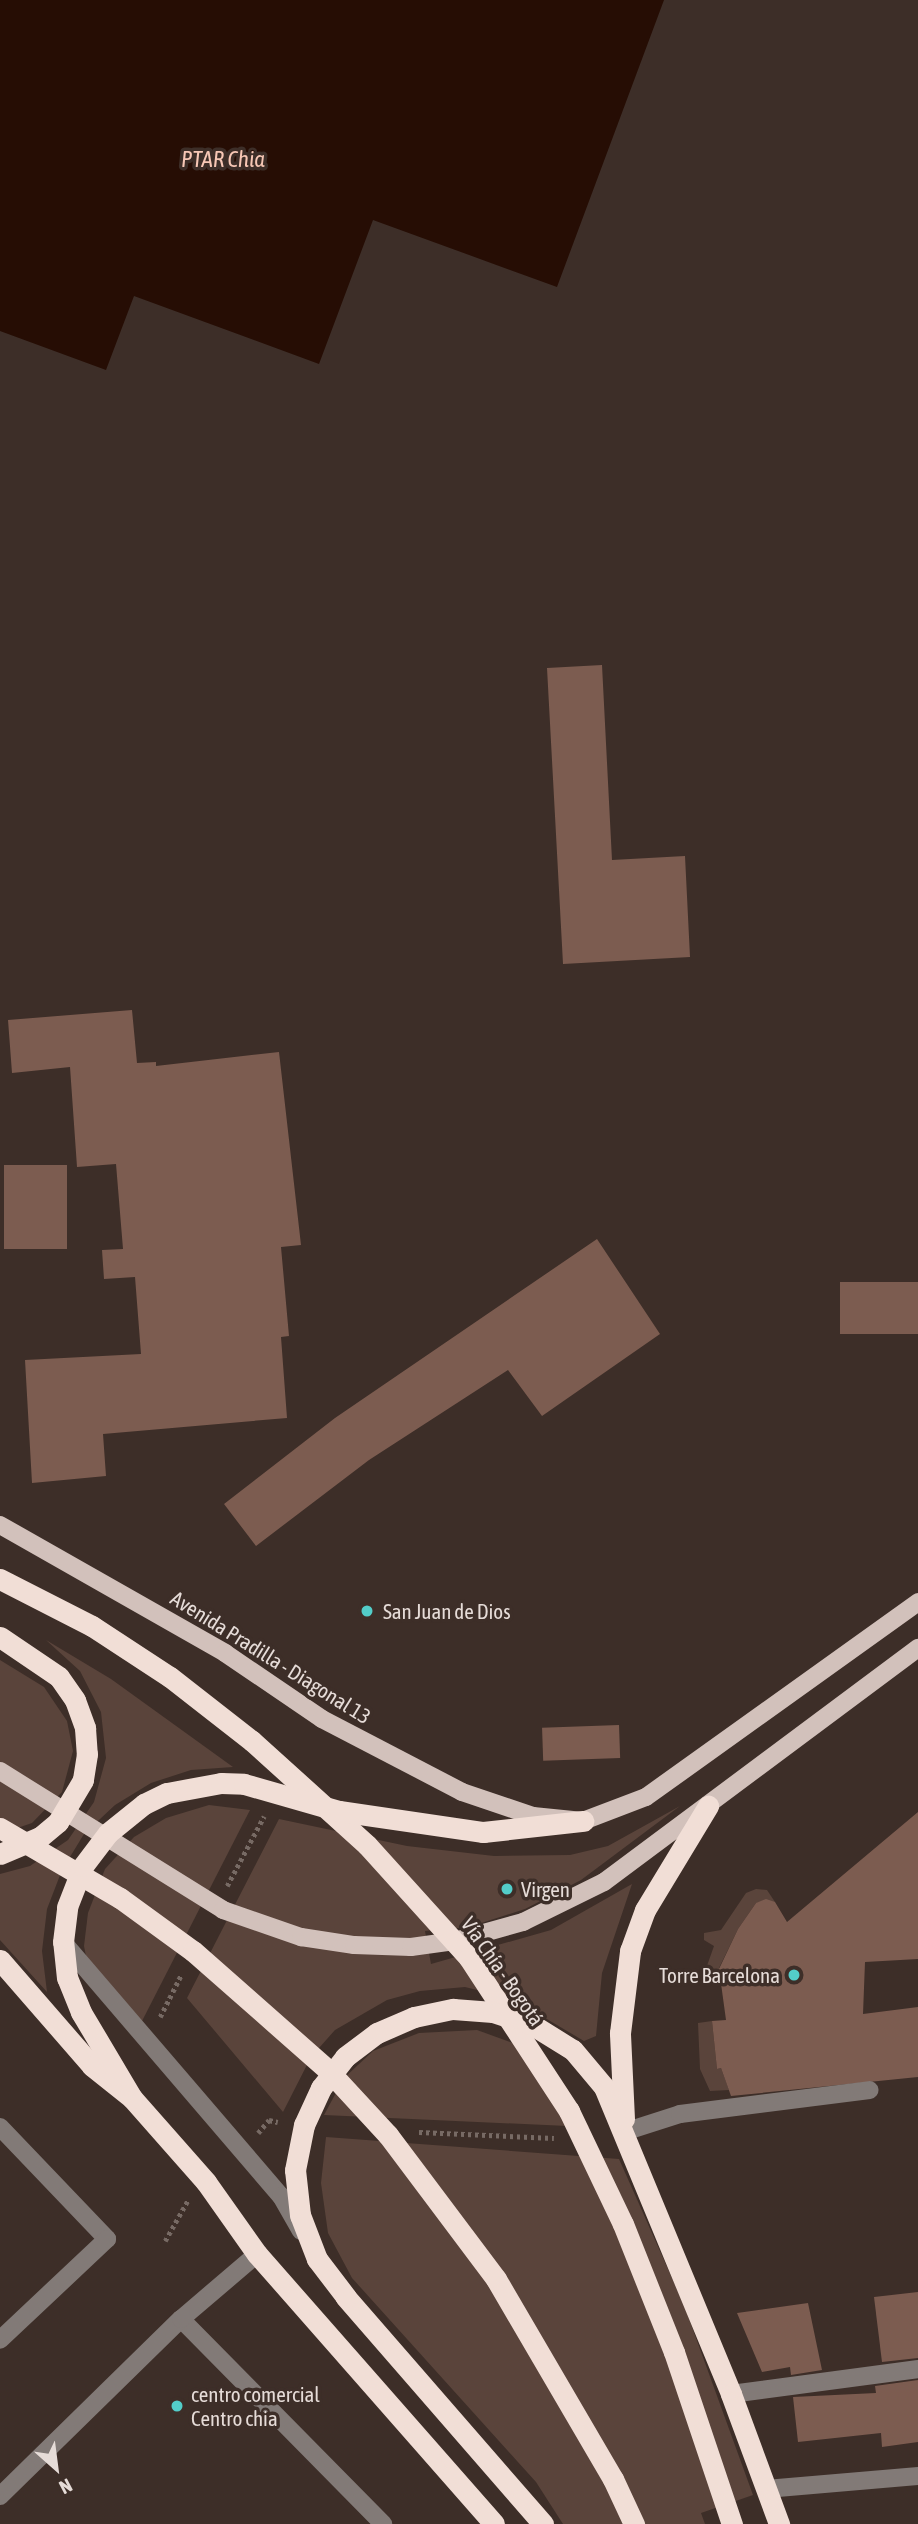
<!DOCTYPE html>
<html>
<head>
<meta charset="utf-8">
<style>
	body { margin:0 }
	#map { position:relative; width:918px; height:2524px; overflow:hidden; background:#3d2e28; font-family:"Asap Condensed",sans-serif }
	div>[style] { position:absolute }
	.green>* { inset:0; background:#5a443b }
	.water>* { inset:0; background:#260d04 }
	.building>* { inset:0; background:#7c5c50; transform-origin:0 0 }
	.path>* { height:4.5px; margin-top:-2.25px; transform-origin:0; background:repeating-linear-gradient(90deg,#776a64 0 3.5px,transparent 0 7px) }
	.minor>* { height:18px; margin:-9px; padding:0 9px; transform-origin:9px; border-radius:9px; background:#827a77 }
	.major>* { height:18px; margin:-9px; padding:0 9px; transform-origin:9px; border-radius:9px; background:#d2c1bb }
	.highway>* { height:21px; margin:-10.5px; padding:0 10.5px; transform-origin:10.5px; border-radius:10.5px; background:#f1ded6 }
	.dots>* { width:19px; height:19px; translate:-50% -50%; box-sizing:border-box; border:4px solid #3d2e28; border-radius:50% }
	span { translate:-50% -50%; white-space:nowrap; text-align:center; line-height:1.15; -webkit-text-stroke:7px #3d2e28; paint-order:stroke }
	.poi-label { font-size:21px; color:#e6dcd8 }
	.left { translate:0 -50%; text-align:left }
	.right { translate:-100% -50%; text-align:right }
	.street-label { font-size:21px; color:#e6dcd8 }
	.water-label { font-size:23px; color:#f7c7b5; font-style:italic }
	.north { position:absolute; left:21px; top:2433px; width:70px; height:70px; -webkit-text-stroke:5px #3d2e28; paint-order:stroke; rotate:152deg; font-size:19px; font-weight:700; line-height:28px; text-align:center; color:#e6dcd8 }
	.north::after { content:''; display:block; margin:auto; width:24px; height:32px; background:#e6dcd8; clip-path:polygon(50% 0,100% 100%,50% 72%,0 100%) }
</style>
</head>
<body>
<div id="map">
	<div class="green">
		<div style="clip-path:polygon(46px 1640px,111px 1679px,233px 1767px,191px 1770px,151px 1783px,115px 1805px,84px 1834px,62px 1870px,47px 1909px,42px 1951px,47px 1992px,0 1940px,0 1874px,30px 1866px,68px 1840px,94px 1802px,106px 1758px,101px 1712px,80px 1671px)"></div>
		<div style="clip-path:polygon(0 1660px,44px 1687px,67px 1721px,73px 1751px,62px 1792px,32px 1823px,0 1834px)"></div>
		<div style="clip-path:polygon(209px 1805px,250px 1810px,141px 2023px,87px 1961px,84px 1946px,88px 1913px,105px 1869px,134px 1837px,166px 1818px)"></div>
		<div style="clip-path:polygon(680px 1806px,581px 1880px,525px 1909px,469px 1927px,425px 1931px,431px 1964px,551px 1930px,632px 1884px,602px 1973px,596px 2036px,584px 2041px,513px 1999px,465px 1987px,420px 1991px,387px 2000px,335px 2030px,311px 2057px,283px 2112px,187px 1998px,279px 1819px,407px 1846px,494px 1856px,570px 1855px,608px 1846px)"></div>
		<div style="clip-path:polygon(756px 1889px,767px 1890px,775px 1902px,756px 1903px,738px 1929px,719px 1968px,726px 1969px,721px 1982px,703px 1977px,714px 1946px,704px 1940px,704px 1933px,721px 1930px,746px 1893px)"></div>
		<div style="clip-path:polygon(712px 2021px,717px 2069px,721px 2068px,729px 2090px,710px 2091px,700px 2069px,698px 2023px)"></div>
		<div style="clip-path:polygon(477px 2030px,513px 2043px,556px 2079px,589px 2127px,324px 2115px,344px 2078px,373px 2051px,419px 2033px)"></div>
		<div style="clip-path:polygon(326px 2137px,619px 2159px,684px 2305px,753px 2495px,701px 2513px,705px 2524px,563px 2524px,536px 2482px,352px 2278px,328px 2233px,321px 2183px)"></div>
	</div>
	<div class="water">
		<div style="clip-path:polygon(0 0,664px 0,557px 287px,373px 220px,319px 364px,134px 296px,106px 370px,0 331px)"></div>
	</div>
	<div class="building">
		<div style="clip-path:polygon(602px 665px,612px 860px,685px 856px,690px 957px,563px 964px,547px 668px)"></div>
		<div style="clip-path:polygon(132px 1010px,137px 1063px,156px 1062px,156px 1066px,279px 1052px,301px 1245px,281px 1247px,289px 1336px,281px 1337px,287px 1418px,103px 1434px,106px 1476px,32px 1483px,25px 1360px,141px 1354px,135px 1277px,104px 1279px,102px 1250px,123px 1249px,116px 1164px,77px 1167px,70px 1067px,12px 1073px,8px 1020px)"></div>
		<div style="left:67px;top:1165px;width:84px;height:63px;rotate:90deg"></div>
		<div style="clip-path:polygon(597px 1239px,660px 1334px,542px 1416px,508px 1370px,369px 1460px,256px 1546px,224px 1504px,335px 1418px)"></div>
		<div style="left:918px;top:1282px;width:52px;height:78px;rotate:90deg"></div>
		<div style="left:619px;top:1725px;width:33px;height:77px;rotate:88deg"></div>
		<div style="clip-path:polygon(918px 1812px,918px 1959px,865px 1962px,863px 2014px,918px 2007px,918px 2077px,731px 2096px,721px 2068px,717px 2069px,712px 2021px,726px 2020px,719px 1969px,738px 1929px,756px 1903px,766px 1899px,775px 1902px,787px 1922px)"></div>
		<div style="clip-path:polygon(918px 2292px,918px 2358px,882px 2362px,874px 2297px)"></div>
		<div style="clip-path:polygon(808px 2303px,822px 2370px,791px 2375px,790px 2367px,762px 2372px,737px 2313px)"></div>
		<div style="clip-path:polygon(918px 2380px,918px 2442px,882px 2447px,881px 2433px,798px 2442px,793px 2397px,876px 2393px,875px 2386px)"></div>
	</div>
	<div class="path">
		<div style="left:227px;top:1886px;width:79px;rotate:-62.1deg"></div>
		<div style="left:160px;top:2017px;width:47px;rotate:-63.4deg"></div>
		<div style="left:419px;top:2132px;width:135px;rotate:2.5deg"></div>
		<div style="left:258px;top:2133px;width:17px;rotate:-50deg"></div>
		<div style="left:269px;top:2120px;width:9px;rotate:13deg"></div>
		<div style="left:165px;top:2241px;width:47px;rotate:-60.7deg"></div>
	</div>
	<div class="minor">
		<div style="left:63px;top:1942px;width:335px;rotate:49.4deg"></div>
		<div style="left:281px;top:2196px;width:40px;rotate:60.3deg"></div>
		<div style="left:0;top:2127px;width:155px;rotate:46.3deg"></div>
		<div style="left:107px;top:2239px;width:147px;rotate:136.7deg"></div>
		<div style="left:624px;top:2132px;width:59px;rotate:-17.8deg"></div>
		<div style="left:680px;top:2114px;width:191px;rotate:-7.2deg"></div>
		<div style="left:181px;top:2319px;width:288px;rotate:45.4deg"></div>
		<div style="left:731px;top:2394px;width:189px;rotate:-7.6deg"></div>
		<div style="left:766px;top:2489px;width:153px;rotate:-4.9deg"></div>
		<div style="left:0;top:2496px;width:253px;rotate:-44.4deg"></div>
		<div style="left:181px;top:2319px;width:100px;rotate:-40.5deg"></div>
	</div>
	<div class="major">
		<div style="left:0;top:1525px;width:259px;rotate:29.6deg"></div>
		<div style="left:225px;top:1653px;width:117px;rotate:34.2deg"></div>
		<div style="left:322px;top:1719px;width:158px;rotate:27.5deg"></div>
		<div style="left:462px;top:1792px;width:75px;rotate:18.7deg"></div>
		<div style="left:533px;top:1816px;width:50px;rotate:5.7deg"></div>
		<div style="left:583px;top:1821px;width:67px;rotate:-20.9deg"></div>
		<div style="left:646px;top:1797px;width:335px;rotate:-35.6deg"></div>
		<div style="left:0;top:1771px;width:263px;rotate:31.9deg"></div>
		<div style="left:223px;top:1910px;width:83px;rotate:19.1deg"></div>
		<div style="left:301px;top:1937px;width:54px;rotate:8.6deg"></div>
		<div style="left:354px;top:1945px;width:57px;rotate:2deg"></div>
		<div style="left:411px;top:1947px;width:44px;rotate:-7.8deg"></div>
		<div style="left:455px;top:1941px;width:71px;rotate:-15.6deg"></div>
		<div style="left:523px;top:1922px;width:90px;rotate:-26.3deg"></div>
		<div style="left:604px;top:1882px;width:392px;rotate:-36.7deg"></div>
	</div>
	<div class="highway">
		<div style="left:0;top:1579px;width:103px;rotate:27.1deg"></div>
		<div style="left:92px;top:1626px;width:93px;rotate:33.2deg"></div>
		<div style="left:170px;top:1677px;width:104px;rotate:38deg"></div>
		<div style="left:252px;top:1741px;width:155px;rotate:42.1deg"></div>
		<div style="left:367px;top:1845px;width:152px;rotate:47.9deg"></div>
		<div style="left:469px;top:1958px;width:183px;rotate:56.8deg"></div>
		<div style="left:569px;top:2111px;width:125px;rotate:64.5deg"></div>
		<div style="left:623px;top:2224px;width:138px;rotate:68.3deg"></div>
		<div style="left:674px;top:2352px;width:182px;rotate:71.4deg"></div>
		<div style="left:0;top:1637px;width:71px;rotate:34.1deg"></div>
		<div style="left:59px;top:1677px;width:28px;rotate:55deg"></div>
		<div style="left:75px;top:1700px;width:30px;rotate:70deg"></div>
		<div style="left:85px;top:1728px;width:26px;rotate:86deg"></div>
		<div style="left:87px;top:1754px;width:26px;rotate:99deg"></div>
		<div style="left:83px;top:1780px;width:49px;rotate:120.8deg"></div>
		<div style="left:58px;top:1822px;width:23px;rotate:140deg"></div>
		<div style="left:40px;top:1837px;width:43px;rotate:157deg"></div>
		<div style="left:0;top:1828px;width:139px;rotate:30.3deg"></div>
		<div style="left:120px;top:1898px;width:90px;rotate:36deg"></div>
		<div style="left:193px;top:1951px;width:179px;rotate:41.4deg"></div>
		<div style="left:327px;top:2069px;width:90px;rotate:47.3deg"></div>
		<div style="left:388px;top:2135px;width:180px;rotate:53.1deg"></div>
		<div style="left:496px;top:2279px;width:232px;rotate:59.7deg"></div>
		<div style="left:613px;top:2479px;width:50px;rotate:65deg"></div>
		<div style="left:0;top:1960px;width:140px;rotate:49deg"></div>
		<div style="left:92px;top:2066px;width:51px;rotate:38.7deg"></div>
		<div style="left:132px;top:2098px;width:112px;rotate:48.6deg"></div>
		<div style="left:206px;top:2182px;width:88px;rotate:54.7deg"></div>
		<div style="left:257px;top:2254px;width:359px;rotate:48.7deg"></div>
		<div style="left:132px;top:2098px;width:100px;rotate:-120.7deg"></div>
		<div style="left:81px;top:2012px;width:37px;rotate:-112deg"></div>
		<div style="left:67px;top:1978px;width:36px;rotate:-96deg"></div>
		<div style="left:63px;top:1942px;width:35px;rotate:-83deg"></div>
		<div style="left:67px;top:1907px;width:44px;rotate:-68.7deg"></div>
		<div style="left:83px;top:1866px;width:41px;rotate:-52.9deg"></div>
		<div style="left:108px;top:1833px;width:46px;rotate:-38.9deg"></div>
		<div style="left:144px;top:1804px;width:25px;rotate:-26deg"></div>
		<div style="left:167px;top:1793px;width:55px;rotate:-10.5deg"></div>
		<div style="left:221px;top:1783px;width:23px;rotate:2deg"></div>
		<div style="left:244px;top:1784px;width:99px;rotate:15.9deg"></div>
		<div style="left:339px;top:1811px;width:146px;rotate:8.3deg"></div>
		<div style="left:483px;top:1832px;width:101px;rotate:-6.3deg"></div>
		<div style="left:624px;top:2119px;width:86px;rotate:-92.7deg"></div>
		<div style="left:620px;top:2033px;width:83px;rotate:-83deg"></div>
		<div style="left:630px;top:1951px;width:44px;rotate:-69.9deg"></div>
		<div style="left:645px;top:1910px;width:122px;rotate:-58.8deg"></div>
		<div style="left:543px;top:2524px;width:301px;rotate:-131deg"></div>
		<div style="left:346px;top:2297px;width:48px;rotate:-127.3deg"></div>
		<div style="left:317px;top:2259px;width:47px;rotate:-111.1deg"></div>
		<div style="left:300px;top:2215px;width:45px;rotate:-96.3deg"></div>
		<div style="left:295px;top:2170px;width:46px;rotate:-78.7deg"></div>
		<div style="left:304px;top:2125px;width:41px;rotate:-65.3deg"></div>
		<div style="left:321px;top:2088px;width:39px;rotate:-52deg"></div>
		<div style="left:345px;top:2057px;width:40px;rotate:-37deg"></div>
		<div style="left:377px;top:2033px;width:40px;rotate:-23.4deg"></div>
		<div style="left:414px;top:2017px;width:40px;rotate:-12deg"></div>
		<div style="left:453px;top:2009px;width:40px;rotate:4.3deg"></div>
		<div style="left:493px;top:2012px;width:40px;rotate:18deg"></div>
		<div style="left:531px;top:2024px;width:49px;rotate:31.8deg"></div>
		<div style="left:573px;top:2050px;width:48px;rotate:50deg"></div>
		<div style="left:604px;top:2087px;width:332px;rotate:67.5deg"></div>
		<div style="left:731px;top:2394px;width:139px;rotate:69.7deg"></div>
	</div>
	<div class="dots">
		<div style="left:367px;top:1611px;background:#53cdc9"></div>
		<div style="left:507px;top:1889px;background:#53cdc9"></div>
		<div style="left:794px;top:1975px;background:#53cdc9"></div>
		<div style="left:177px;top:2406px;background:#53cdc9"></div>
	</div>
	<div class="poi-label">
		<span class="left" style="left:383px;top:1611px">San Juan de Dios</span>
		<span class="left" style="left:521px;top:1889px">Virgen</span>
		<span class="right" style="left:780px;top:1975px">Torre Barcelona</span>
		<span class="left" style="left:191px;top:2406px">centro comercial<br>Centro chia</span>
	</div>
	<div class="street-label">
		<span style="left:271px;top:1657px;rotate:32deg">Avenida Pradilla - Diagonal 13</span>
		<span style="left:503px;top:1971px;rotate:55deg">Vía Chía - Bogotá</span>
	</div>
	<div class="water-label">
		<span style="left:223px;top:159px">PTAR Chia</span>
	</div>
	<div class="north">N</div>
</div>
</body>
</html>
